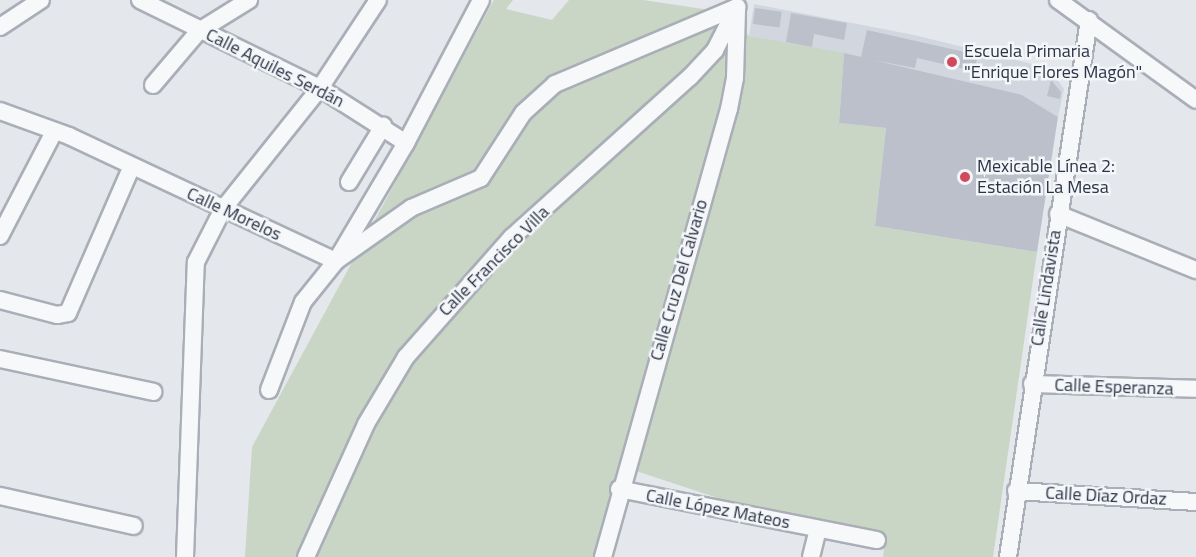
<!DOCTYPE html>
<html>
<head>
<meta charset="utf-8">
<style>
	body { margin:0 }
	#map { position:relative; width:1196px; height:557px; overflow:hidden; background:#e4e7ec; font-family:"Titillium Web",sans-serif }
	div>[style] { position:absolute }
	.built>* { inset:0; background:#d2d6de }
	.green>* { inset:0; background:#c9d6c5 }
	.building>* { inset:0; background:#bbc0ca; transform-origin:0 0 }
	.roads { filter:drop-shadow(2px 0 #a9aeb7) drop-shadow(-2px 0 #a9aeb7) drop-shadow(0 2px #a9aeb7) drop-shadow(0 -2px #a9aeb7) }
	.minor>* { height:16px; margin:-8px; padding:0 8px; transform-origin:8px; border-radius:8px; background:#f7f8fa }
	.dots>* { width:16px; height:16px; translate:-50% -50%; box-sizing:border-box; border:3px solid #f4f6f9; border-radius:50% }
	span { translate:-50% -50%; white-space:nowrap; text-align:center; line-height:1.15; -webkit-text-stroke:5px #f4f6f9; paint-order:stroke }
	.poi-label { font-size:18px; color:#2b3445 }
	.left { translate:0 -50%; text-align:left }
	.street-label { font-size:18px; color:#2b3445 }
</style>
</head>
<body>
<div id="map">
	<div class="built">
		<div style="clip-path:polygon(754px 4px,914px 35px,1049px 68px,1064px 89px,1058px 117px,1022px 95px,749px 36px)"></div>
	</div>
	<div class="green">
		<div style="clip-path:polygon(494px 0,513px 0,506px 9px,552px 20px,569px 0,643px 0,723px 12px,749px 36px,844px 53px,839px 123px,886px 128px,875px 226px,1037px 252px,993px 557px,883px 557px,885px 541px,733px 503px,621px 466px,599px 557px,245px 557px,252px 447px)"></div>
	</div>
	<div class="building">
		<div style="left:755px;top:8px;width:27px;height:16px;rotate:8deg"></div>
		<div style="clip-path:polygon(791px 13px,847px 23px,844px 40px,814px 34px,812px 47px,786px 42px)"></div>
		<div style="clip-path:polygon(867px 30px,978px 55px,974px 71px,917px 58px,915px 68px,873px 60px,1022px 95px,1058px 117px,1037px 252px,875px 226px,886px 128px,839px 123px,844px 53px,861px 57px)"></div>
		<div style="clip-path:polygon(1051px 80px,1061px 92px,1060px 99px,1047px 96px)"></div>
	</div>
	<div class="roads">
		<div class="minor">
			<div style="left:140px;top:0;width:200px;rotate:26.1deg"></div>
			<div style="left:320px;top:88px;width:102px;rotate:32.6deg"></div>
			<div style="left:1058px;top:0;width:170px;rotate:35.9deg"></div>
			<div style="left:0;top:27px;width:49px;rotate:-33.4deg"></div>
			<div style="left:153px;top:85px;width:71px;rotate:-49.6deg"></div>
			<div style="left:199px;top:31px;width:59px;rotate:-31.8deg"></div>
			<div style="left:0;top:111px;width:73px;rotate:19.9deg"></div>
			<div style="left:69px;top:136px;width:295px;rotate:25.1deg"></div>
			<div style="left:336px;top:261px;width:137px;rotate:-59.3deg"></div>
			<div style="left:406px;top:143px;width:161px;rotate:-62.3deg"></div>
			<div style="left:349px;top:182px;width:66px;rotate:-58.7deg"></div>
			<div style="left:1058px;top:214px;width:149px;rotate:22.1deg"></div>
			<div style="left:0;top:236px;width:117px;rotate:-62.6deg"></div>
			<div style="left:0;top:300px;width:59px;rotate:14.7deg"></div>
			<div style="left:57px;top:315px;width:11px;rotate:-10deg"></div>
			<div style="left:68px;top:313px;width:160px;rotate:-66.5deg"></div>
			<div style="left:0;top:359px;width:157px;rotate:12.1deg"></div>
			<div style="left:1032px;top:384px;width:164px;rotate:1.7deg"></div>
			<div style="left:269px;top:390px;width:94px;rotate:-68.9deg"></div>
			<div style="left:303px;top:302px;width:53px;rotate:-51.2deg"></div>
			<div style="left:336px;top:261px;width:92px;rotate:-35.2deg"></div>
			<div style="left:411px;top:208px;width:76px;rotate:-23.2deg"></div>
			<div style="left:481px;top:178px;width:77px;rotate:-57.1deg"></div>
			<div style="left:523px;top:113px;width:43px;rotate:-42.2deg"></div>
			<div style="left:555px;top:84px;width:198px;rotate:-22.9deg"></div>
			<div style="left:619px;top:489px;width:263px;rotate:11.2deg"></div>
			<div style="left:1016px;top:491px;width:180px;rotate:3.5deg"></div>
			<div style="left:0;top:496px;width:137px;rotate:12.6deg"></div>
			<div style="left:185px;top:557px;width:295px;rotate:-87.9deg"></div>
			<div style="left:196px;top:262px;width:59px;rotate:-63deg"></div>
			<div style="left:223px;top:209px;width:155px;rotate:-51.3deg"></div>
			<div style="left:320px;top:88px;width:105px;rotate:-56.6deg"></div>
			<div style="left:306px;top:557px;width:146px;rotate:-65.7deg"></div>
			<div style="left:366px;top:424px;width:78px;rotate:-59.2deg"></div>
			<div style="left:406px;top:357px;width:159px;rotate:-48.6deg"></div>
			<div style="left:511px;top:238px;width:241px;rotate:-42deg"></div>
			<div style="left:690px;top:77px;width:37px;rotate:-47deg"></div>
			<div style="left:715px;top:50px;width:48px;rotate:-62.9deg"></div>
			<div style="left:603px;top:557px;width:465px;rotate:-74.3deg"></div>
			<div style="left:729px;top:109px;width:32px;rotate:-79deg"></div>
			<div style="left:735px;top:78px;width:69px;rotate:-88.3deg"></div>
			<div style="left:811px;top:557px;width:29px;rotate:-76deg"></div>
			<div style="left:1008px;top:557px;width:543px;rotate:-81.42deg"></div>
		</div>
	</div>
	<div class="dots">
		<div style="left:952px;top:62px;background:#d1495b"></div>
		<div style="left:965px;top:177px;background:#d1495b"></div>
	</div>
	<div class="poi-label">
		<span class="left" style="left:964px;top:62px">Escuela Primaria<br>"Enrique Flores Magón"</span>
		<span class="left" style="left:977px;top:177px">Mexicable Línea 2:<br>Estación La Mesa</span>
	</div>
	<div class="street-label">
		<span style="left:275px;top:68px;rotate:27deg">Calle Aquiles Serdán</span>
		<span style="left:234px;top:214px;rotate:25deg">Calle Morelos</span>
		<span style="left:494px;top:261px;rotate:-45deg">Calle Francisco Villa</span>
		<span style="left:679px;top:280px;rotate:-74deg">Calle Cruz Del Calvario</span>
		<span style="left:1046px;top:288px;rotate:-81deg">Calle Lindavista</span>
		<span style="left:1114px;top:387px;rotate:2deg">Calle Esperanza</span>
		<span style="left:1106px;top:496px;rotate:3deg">Calle Díaz Ordaz</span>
		<span style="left:718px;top:509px;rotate:11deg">Calle López Mateos</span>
	</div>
</div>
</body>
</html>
